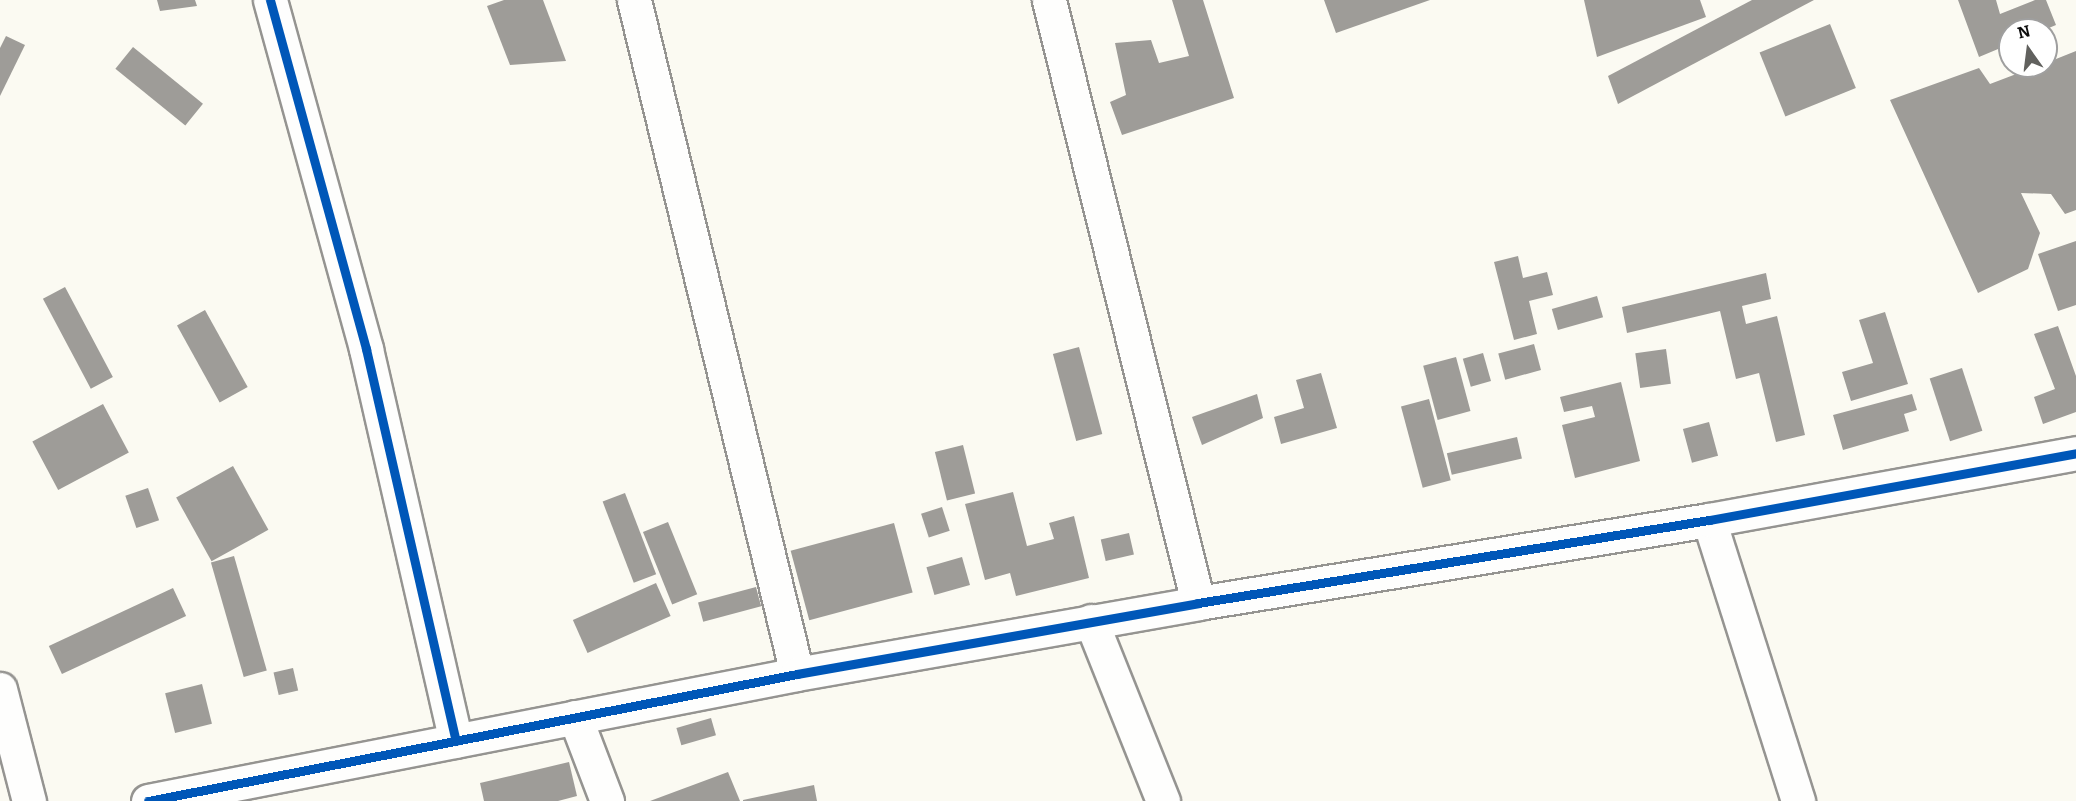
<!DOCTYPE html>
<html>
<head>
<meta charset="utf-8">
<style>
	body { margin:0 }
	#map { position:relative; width:2076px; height:801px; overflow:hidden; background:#fbfaf2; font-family:Bitter,serif }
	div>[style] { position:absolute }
	.building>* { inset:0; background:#9e9c98; transform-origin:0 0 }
	.roads { filter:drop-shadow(2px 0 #959491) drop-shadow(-2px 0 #959491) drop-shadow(0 2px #959491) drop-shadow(0 -2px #959491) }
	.minor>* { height:33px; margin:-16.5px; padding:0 16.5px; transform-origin:16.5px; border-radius:16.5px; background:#fefefd }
	.cycleway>* { height:9px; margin:-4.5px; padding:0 4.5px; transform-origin:4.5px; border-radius:4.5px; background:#0057b8 }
	span { translate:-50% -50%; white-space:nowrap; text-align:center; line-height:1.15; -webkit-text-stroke:6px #fff; paint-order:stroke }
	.north { position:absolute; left:1998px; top:18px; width:60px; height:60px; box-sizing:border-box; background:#fff; border:2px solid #9f9f9f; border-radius:50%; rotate:346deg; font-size:16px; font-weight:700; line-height:24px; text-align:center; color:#0e0e0e }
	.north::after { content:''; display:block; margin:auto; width:21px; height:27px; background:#61615e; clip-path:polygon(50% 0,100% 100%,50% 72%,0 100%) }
</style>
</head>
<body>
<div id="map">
	<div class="building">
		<div style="clip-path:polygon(157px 0,195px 0,197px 6px,160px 11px)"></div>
		<div style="clip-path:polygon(504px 0,543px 0,566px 61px,510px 65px,487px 6px)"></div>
		<div style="clip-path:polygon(1172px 0,1203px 0,1234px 98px,1122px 135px,1110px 102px,1126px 95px,1115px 43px,1151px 40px,1159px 63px,1189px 56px)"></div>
		<div style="clip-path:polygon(1324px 0,1430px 0,1336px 33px)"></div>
		<div style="clip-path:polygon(1584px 0,1700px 0,1706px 17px,1597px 57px)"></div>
		<div style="clip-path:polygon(1752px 0,1814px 0,1618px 104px,1608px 76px)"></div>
		<div style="clip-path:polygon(1958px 0,1996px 0,2000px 14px,2035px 0,2046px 0,2056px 25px,2044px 30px,2010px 30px,2010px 44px,1979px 57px)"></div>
		<div style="left:1830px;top:24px;width:69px;height:76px;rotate:68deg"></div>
		<div style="clip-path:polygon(6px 36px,25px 45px,0 96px,0 48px)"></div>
		<div style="left:133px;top:47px;width:90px;height:28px;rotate:39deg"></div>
		<div style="clip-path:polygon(2076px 51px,2076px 210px,2065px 214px,2051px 194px,2021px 193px,2040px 233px,2028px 269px,1978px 293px,1890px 100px,1979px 68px,1990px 84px,2037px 66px,2046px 66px,2046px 63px)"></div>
		<div style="clip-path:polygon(2076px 241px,2076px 305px,2058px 311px,2038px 254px)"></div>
		<div style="clip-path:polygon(1518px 256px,1523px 278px,1547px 272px,1553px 295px,1529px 301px,1537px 334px,1514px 340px,1494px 262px)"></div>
		<div style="clip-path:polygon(1766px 273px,1771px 299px,1742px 306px,1746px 324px,1777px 316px,1805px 435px,1776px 442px,1759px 373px,1736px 379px,1720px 311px,1627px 333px,1622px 307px)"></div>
		<div style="left:65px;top:287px;width:102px;height:25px;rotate:62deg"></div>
		<div style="left:1597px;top:296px;width:22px;height:47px;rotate:74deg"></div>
		<div style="left:205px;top:310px;width:88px;height:32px;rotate:61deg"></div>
		<div style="clip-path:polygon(1885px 312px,1908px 384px,1851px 401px,1842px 372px,1873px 363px,1859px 320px)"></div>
		<div style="clip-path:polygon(2058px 326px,2076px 376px,2076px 412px,2043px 424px,2034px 397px,2055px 389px,2034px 334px)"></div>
		<div style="left:1534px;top:344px;width:27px;height:37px;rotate:75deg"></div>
		<div style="left:1079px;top:347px;width:90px;height:27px;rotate:75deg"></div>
		<div style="left:1666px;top:349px;width:35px;height:31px;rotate:82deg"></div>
		<div style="left:1483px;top:353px;width:29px;height:21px;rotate:74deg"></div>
		<div style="left:1456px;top:357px;width:56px;height:34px;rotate:75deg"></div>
		<div style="left:1962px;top:368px;width:66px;height:34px;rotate:72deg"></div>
		<div style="clip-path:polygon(1321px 373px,1337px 428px,1281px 444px,1274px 417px,1304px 408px,1296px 380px)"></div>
		<div style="clip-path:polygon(1621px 382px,1640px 461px,1575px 478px,1562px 425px,1595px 417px,1592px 406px,1564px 412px,1560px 397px)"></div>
		<div style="clip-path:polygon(1257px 394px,1263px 418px,1202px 445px,1192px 417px)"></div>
		<div style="clip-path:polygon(1912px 394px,1917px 410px,1904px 414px,1909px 431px,1843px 450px,1833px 415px)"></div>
		<div style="left:1429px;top:399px;width:84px;height:29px;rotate:75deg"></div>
		<div style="left:103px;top:404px;width:55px;height:80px;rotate:62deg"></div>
		<div style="left:1709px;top:422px;width:35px;height:27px;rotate:75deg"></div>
		<div style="left:1517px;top:437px;width:22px;height:72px;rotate:77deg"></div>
		<div style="left:963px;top:445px;width:50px;height:29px;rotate:76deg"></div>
		<div style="left:233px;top:466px;width:73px;height:65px;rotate:61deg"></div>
		<div style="left:148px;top:488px;width:34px;height:24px;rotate:71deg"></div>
		<div style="clip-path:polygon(1013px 492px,1027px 546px,1054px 539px,1049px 523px,1074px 516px,1089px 578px,1016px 596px,1010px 573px,985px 580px,965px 504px)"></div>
		<div style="left:625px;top:493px;width:87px;height:24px;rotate:69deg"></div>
		<div style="left:942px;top:507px;width:25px;height:22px;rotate:72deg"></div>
		<div style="left:668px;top:522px;width:78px;height:27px;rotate:68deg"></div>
		<div style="left:894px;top:523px;width:72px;height:107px;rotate:75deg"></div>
		<div style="left:1129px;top:533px;width:22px;height:29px;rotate:77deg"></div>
		<div style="left:234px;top:556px;width:119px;height:24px;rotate:74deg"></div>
		<div style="left:962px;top:557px;width:29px;height:37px;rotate:74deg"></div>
		<div style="left:656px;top:583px;width:36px;height:91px;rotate:66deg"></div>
		<div style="left:756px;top:587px;width:20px;height:60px;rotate:75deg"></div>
		<div style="left:173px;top:588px;width:31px;height:137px;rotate:65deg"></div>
		<div style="left:293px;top:668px;width:23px;height:20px;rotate:77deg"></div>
		<div style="left:202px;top:684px;width:41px;height:38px;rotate:76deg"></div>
		<div style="left:711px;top:718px;width:18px;height:36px;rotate:74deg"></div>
		<div style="clip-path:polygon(569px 762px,577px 796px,558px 801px,484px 801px,480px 783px)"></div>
		<div style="clip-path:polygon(728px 772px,740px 801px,650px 801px)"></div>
		<div style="clip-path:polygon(814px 785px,817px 801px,743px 801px,743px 800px)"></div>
	</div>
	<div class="roads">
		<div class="minor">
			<div style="left:270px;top:0;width:362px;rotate:74.6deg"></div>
			<div style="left:366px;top:349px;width:402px;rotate:77.1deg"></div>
			<div style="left:634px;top:0;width:693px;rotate:76.4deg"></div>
			<div style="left:1049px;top:0;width:621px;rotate:76.12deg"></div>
			<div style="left:1709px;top:520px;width:295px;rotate:72.4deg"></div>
			<div style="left:1091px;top:621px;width:194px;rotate:68.2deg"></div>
			<div style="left:0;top:689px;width:116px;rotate:75.5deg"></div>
			<div style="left:575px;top:717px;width:90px;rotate:69.1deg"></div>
			<div style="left:148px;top:801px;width:661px;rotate:-11.07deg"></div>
			<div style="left:797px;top:674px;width:407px;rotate:-10deg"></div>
			<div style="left:1198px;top:603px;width:518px;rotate:-9.23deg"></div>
			<div style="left:1709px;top:520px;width:373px;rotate:-10.3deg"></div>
		</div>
	</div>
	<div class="cycleway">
		<div style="left:270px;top:0;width:362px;rotate:74.6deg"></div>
		<div style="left:366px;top:349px;width:402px;rotate:77.1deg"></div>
		<div style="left:148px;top:801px;width:661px;rotate:-11.07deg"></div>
		<div style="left:797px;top:674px;width:407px;rotate:-10deg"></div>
		<div style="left:1198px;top:603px;width:518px;rotate:-9.23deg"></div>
		<div style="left:1709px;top:520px;width:373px;rotate:-10.3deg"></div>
	</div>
	<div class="north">N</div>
</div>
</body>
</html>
